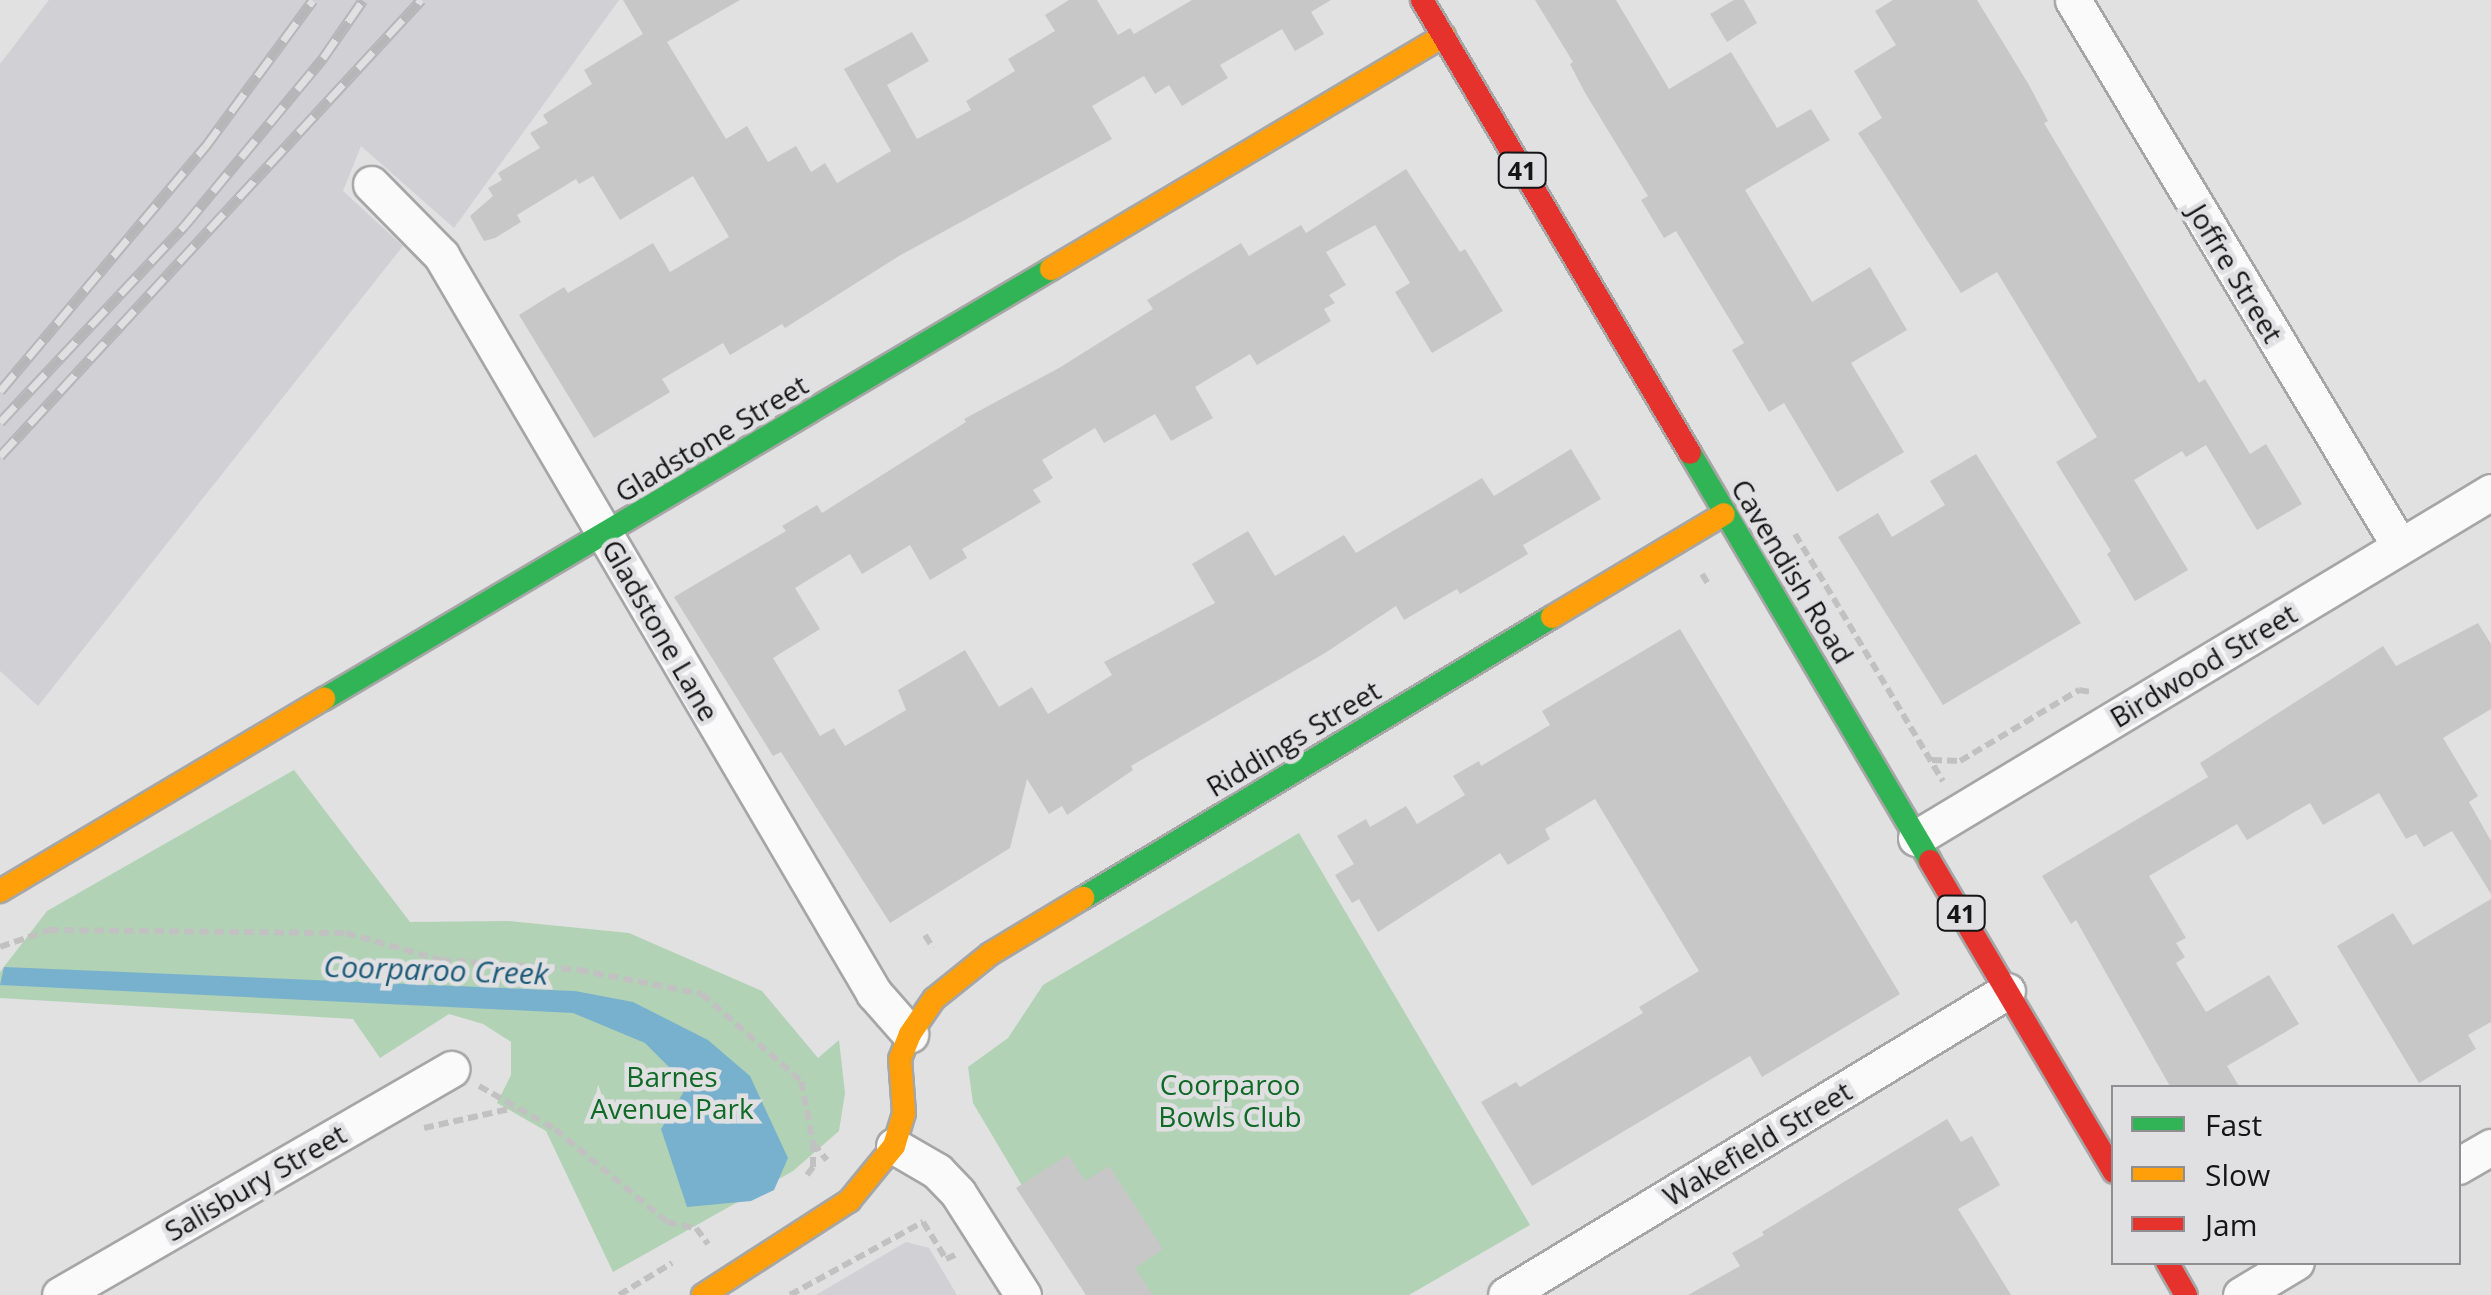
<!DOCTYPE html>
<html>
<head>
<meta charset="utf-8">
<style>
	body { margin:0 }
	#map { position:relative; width:2491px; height:1295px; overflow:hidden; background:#e1e1e2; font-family:"Open Sans",sans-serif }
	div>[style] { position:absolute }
	.built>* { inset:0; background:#d0d0d5 }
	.green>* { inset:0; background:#b1d2b4 }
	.water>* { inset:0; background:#78b1ce }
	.building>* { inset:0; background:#c7c7c8 }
	.path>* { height:6px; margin-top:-3px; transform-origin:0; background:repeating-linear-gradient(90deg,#c1c1c2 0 10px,transparent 0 15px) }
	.roads { filter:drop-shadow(2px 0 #a6a6a6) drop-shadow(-2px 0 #a6a6a6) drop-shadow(0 2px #a6a6a6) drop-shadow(0 -2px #a6a6a6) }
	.street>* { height:35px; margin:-17.5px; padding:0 17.5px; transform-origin:17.5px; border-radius:17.5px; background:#fafafb }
	.fast>* { height:22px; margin:-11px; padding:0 11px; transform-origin:11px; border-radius:11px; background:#30b455 }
	.slow>* { height:22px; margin:-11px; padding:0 11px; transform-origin:11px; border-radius:11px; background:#ff9f0a }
	.jam>* { height:22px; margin:-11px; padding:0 11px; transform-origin:11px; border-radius:11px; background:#e5322d }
	.rail>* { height:11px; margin-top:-5.5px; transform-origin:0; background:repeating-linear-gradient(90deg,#e0e0e3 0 22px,#b6b6b8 0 44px); box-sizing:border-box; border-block:2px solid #b6b6b8 }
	span { translate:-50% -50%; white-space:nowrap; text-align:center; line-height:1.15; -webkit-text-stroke:9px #e0e0e3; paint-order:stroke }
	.shield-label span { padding:2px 8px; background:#e0e0e3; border:2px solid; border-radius:8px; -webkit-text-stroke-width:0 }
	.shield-label { font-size:25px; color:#151516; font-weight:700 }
	.street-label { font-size:28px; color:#151516 }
	.park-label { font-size:28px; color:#106a27 }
	.water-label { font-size:30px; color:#1b5976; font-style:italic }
	.legend { position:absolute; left:2111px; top:1085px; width:350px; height:180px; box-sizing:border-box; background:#e0e0e3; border:2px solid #8f8f91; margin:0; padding:12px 18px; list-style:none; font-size:30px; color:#151516 }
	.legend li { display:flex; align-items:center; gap:20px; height:50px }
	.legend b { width:50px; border:2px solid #8f8f91 }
</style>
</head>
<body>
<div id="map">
	<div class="built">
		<div style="clip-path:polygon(49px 0,619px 0,454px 228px,361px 146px,343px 191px,403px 246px,38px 706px,0 671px,0 64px)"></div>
		<div style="clip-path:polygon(906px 1242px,929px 1248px,957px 1295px,816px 1295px)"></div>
	</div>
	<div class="green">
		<div style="clip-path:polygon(294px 770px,410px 922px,509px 921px,629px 933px,762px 991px,818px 1058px,839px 1040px,845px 1093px,839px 1131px,793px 1171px,613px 1272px,546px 1131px,497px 1103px,511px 1075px,511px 1042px,483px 1024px,449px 1014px,380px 1058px,353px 1019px,0 998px,0 972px,47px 911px)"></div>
		<div style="clip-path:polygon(1299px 833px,1530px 1225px,1409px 1295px,1087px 1295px,973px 1103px,968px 1067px,1008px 1038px,1043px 985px)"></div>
	</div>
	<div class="water">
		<div style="clip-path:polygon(4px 967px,575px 991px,633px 1002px,708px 1040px,750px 1076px,788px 1158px,774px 1190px,751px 1201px,687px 1207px,661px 1129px,683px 1093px,681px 1079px,645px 1043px,573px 1013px,0 985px)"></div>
	</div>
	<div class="building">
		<div style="clip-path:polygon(623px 0,740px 0,667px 42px,726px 139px,747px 126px,768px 162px,796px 146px,811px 172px,825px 163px,837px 183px,891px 151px,844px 69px,912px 32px,929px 61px,887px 85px,917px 139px,971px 110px,966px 101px,1015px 71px,1008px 59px,1055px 31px,1045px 15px,1069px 0,1097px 0,1118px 35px,1130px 28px,1134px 34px,1192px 0,1331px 0,1311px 12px,1324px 34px,1295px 51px,1282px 29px,1220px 65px,1228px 78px,1182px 106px,1169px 85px,1155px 94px,1144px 76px,1092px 106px,1112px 139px,899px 256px,785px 328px,782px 324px,730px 355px,723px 343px,662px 379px,670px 392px,594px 438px,519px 315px,564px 287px,568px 293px,653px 243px,670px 272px,729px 237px,693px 176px,620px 220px,593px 176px,579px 184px,576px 179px,517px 215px,521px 222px,495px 238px,484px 241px,470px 216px,493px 196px,488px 188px,502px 180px,498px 173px,540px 148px,530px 133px,548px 123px,543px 115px,592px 84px,584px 70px,643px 34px)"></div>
		<div style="clip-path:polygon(1535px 0,1616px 0,1669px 89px,1731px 52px,1777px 128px,1811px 109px,1830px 140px,1745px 190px,1812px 302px,1870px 267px,1907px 330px,1851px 363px,1904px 452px,1837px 492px,1784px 403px,1769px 412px,1732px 350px,1744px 343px,1676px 231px,1664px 238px,1641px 200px,1648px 196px,1584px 91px,1570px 64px,1573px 62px)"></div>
		<div style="clip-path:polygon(1734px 0,1744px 0,1757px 23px,1727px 42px,1710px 14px)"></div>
		<div style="clip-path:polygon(1893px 0,1977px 0,2029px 85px,2048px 121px,2044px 123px,2199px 383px,2205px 379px,2250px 454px,2266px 444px,2302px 504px,2257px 530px,2206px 445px,2186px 457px,2182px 451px,2134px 480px,2188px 570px,2135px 601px,2107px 554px,2111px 551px,2056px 462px,2097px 437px,1997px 272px,1961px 293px,1858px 133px,1882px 118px,1854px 71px,1896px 45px,1875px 11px)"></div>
		<div style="clip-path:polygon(1406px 169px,1460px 252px,1465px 249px,1503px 311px,1432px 353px,1395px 292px,1410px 283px,1375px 225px,1326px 252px,1346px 285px,1329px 295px,1335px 303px,1324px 309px,1331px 321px,1257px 365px,1250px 354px,1195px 387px,1213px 418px,1171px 441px,1155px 414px,1104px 443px,1095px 428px,1042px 460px,1053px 478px,1033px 490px,1041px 502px,962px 549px,967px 558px,930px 580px,910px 545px,862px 574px,850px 554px,795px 588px,820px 629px,773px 658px,820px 736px,834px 728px,845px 746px,906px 710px,898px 690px,965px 650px,999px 707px,1032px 687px,1048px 714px,1112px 675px,1104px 662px,1215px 603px,1192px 564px,1248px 531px,1275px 576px,1344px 535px,1356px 553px,1482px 478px,1494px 496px,1571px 449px,1601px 499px,1523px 545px,1528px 554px,1460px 594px,1457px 589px,1404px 620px,1396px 606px,1325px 653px,1131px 766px,1133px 770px,1067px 815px,1062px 806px,1049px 814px,1027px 779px,1010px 848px,890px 923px,781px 752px,773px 756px,674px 597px,786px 531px,782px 526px,817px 505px,822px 513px,966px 422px,964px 419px,1059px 368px,1153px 309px,1147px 300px,1241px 243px,1249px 256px,1301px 225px,1306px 233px)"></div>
		<div style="clip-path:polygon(1976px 454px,2081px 623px,1943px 705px,1838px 537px,1878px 513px,1892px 537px,1945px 505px,1930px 481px)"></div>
		<div style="clip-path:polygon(2478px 623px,2491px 644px,2491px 709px,2443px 738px,2478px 796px,2469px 802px,2491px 841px,2491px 894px,2452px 831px,2424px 847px,2416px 834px,2406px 839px,2379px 793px,2323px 825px,2310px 803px,2247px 840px,2237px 824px,2149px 876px,2186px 938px,2176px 943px,2185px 957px,2176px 963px,2206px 1012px,2269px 975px,2299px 1024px,2227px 1066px,2240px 1088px,2171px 1088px,2076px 920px,2071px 924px,2042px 876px,2208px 777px,2200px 763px,2383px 646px,2396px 666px)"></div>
		<div style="clip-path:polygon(1680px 629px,1900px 994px,1762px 1077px,1750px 1056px,1532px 1186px,1481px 1102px,1516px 1082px,1520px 1087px,1643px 1013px,1639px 1007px,1699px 971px,1595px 799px,1545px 829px,1550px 839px,1508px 865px,1500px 853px,1378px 932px,1359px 899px,1352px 903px,1335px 875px,1354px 864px,1337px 836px,1366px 819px,1370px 827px,1406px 806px,1417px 824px,1465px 795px,1453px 776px,1479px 761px,1481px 766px,1550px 725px,1542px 711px)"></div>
		<div style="clip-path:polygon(2491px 899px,2491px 1022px,2468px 1035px,2476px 1049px,2419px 1083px,2337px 946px,2393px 913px,2413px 945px)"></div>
		<div style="clip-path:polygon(1947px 1119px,1961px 1142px,1972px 1136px,2000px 1185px,1958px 1209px,2011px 1295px,1688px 1295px,1740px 1266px,1732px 1253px,1764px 1235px,1762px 1232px)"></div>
		<div style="clip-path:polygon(1068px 1155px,1085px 1181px,1109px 1166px,1163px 1249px,1135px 1268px,1153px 1295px,1086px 1295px,1016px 1188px)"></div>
	</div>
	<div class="path">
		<div style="left:1795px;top:534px;width:288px;rotate:59.1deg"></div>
		<div style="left:1702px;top:574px;width:15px;rotate:58deg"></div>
		<div style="left:1932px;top:760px;width:28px;rotate:2deg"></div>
		<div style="left:1960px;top:761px;width:139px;rotate:-30.8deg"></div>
		<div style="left:2079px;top:690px;width:11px;rotate:10deg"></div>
		<div style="left:925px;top:935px;width:15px;rotate:58deg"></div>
		<div style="left:0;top:947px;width:52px;rotate:-19.1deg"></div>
		<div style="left:49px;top:930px;width:297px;rotate:0.6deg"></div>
		<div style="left:346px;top:933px;width:99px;rotate:15.9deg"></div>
		<div style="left:441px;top:960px;width:138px;rotate:4.1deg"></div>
		<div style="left:579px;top:970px;width:125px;rotate:11deg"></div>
		<div style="left:702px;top:994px;width:132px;rotate:41.3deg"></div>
		<div style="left:801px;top:1081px;width:63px;rotate:79deg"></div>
		<div style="left:813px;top:1143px;width:22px;rotate:51deg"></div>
		<div style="left:479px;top:1086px;width:87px;rotate:29.5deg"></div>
		<div style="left:555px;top:1129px;width:146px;rotate:39.7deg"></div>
		<div style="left:667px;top:1222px;width:30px;rotate:12deg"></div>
		<div style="left:696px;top:1228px;width:20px;rotate:53deg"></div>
		<div style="left:424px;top:1128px;width:92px;rotate:-12.5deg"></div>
		<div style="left:807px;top:1175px;width:10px;rotate:-53deg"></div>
		<div style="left:813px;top:1167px;width:23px;rotate:-90deg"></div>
		<div style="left:619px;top:1295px;width:62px;rotate:-31.1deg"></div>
		<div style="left:790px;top:1295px;width:152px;rotate:-28.8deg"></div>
		<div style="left:923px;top:1222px;width:44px;rotate:58.1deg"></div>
		<div style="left:946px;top:1259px;width:12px;rotate:-24deg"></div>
	</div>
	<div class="roads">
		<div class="street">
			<div style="left:2073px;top:0;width:635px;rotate:59.11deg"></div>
			<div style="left:371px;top:184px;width:100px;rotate:45.4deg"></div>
			<div style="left:441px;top:255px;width:856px;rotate:59.6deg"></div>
			<div style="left:874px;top:993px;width:55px;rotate:48.7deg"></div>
			<div style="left:1916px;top:838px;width:671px;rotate:-31.04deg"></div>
			<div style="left:894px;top:1146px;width:50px;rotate:30.2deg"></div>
			<div style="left:937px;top:1171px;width:30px;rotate:46deg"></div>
			<div style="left:958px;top:1193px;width:121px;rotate:57.5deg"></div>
			<div style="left:2458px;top:1166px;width:38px;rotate:-30deg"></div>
			<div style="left:60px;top:1295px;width:452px;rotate:-30deg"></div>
			<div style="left:1506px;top:1295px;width:586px;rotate:-31.25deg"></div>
			<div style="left:2241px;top:1295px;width:64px;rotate:-31deg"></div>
		</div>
		<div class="fast">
			<div style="left:1690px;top:453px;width:473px;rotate:59.5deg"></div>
			<div style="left:324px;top:699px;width:845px;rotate:-30.6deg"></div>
			<div style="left:1083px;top:898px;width:547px;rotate:-30.93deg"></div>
		</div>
		<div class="slow">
			<div style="left:1051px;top:269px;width:457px;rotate:-30.7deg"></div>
			<div style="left:1552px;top:617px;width:200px;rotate:-30.9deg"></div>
			<div style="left:0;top:891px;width:377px;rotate:-30.7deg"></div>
			<div style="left:703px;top:1295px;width:174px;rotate:-32.8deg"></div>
			<div style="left:849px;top:1201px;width:71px;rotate:-50.7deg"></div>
			<div style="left:894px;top:1146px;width:34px;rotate:-73deg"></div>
			<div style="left:904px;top:1113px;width:54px;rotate:-94.2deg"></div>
			<div style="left:900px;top:1059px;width:27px;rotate:-68deg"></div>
			<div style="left:910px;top:1034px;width:42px;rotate:-55.6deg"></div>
			<div style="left:934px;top:999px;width:72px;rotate:-38.8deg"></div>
			<div style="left:990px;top:954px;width:109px;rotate:-31.1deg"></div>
		</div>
		<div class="jam">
			<div style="left:1422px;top:0;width:526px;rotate:59.39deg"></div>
			<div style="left:1930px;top:861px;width:361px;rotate:59.4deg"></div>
			<div style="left:2167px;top:1262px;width:38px;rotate:60deg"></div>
		</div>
	</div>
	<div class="rail">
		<div style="left:0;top:391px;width:319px;rotate:-50deg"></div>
		<div style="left:205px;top:147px;width:182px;rotate:-53.7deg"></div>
		<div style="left:0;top:422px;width:270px;rotate:-46.8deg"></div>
		<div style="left:185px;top:225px;width:217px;rotate:-50.4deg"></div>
		<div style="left:323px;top:58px;width:70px;rotate:-55.4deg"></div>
		<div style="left:0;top:456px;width:621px;rotate:-47.29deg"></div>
	</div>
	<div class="shield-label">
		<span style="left:1522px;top:170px">41</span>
		<span style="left:1961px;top:913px">41</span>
	</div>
	<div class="street-label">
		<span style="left:2236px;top:273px;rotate:59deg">Joffre Street</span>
		<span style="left:711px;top:438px;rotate:-31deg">Gladstone Street</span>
		<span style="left:1793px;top:571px;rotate:59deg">Cavendish Road</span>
		<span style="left:661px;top:630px;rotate:60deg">Gladstone Lane</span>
		<span style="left:2203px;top:665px;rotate:-31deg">Birdwood Street</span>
		<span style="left:1293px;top:738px;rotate:-31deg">Riddings Street</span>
		<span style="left:1757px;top:1143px;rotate:-31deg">Wakefield Street</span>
		<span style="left:255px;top:1182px;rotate:-30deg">Salisbury Street</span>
	</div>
	<div class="park-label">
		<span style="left:672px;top:1092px">Barnes<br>Avenue Park</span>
		<span style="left:1230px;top:1100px">Coorparoo<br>Bowls Club</span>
	</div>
	<div class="water-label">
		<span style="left:436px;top:970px;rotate:2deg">Coorparoo Creek</span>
	</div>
	<ul class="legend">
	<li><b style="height:12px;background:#30b455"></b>Fast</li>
	<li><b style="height:12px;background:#ff9f0a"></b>Slow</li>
	<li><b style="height:12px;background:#e5322d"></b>Jam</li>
	</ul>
</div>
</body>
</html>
